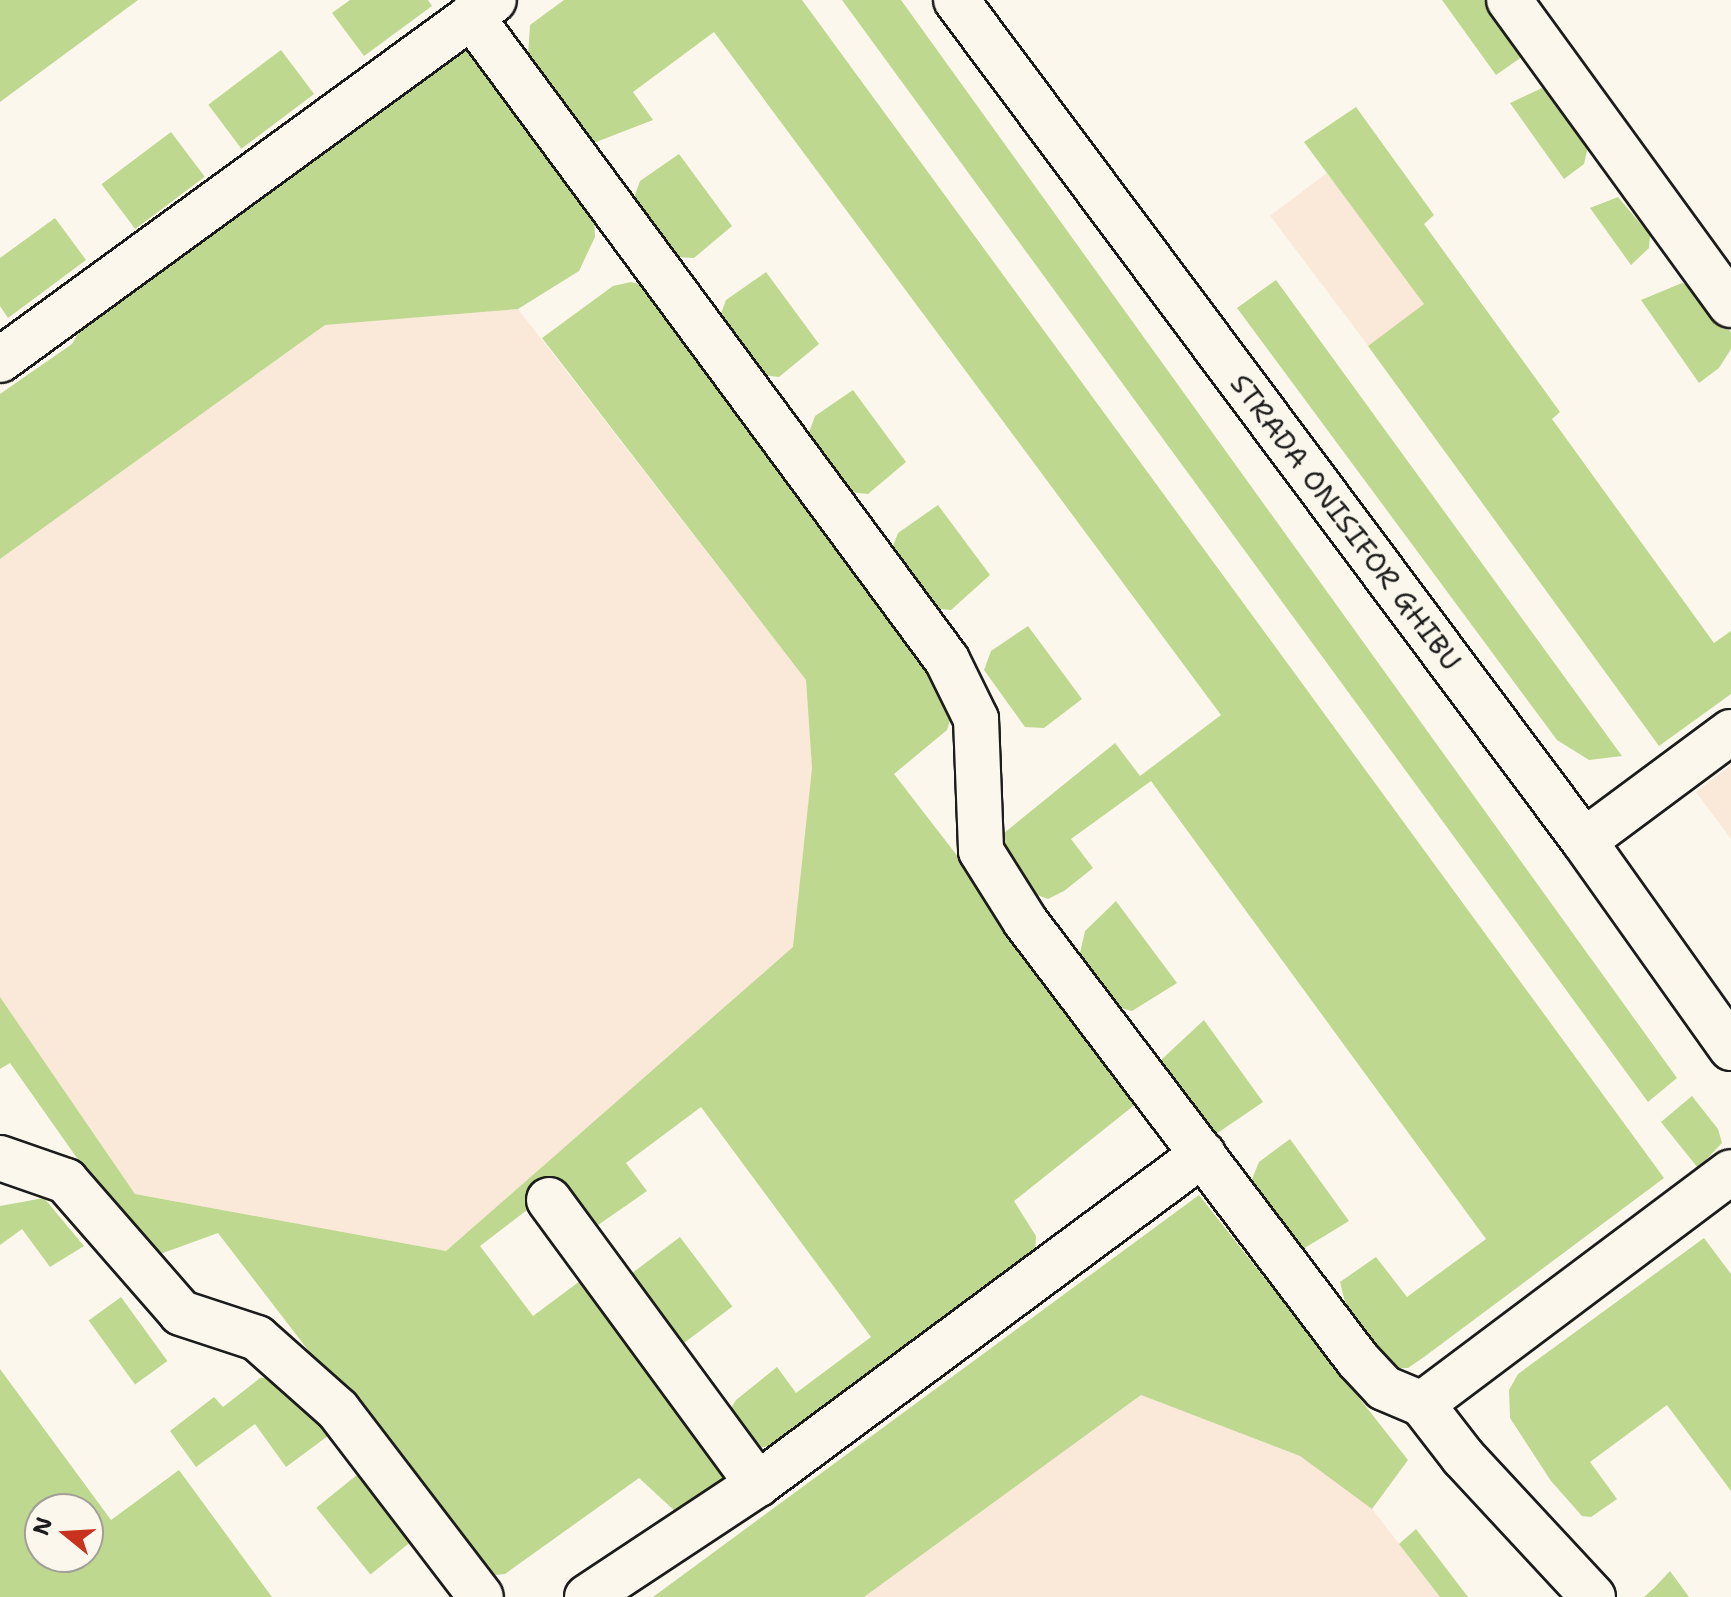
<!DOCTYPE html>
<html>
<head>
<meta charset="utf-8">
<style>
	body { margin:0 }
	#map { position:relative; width:1731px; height:1597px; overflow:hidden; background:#fbf7ec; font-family:"Shantell Sans",sans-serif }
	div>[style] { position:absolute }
	.built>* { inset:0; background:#fae8d8; transform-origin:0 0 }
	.green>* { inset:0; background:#bed88f; transform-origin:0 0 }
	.roads { filter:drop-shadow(2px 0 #1c1c1c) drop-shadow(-2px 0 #1c1c1c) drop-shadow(0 2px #1c1c1c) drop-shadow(0 -2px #1c1c1c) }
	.minor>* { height:44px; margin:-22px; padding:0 22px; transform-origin:22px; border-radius:22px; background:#fbf7ec }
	span { translate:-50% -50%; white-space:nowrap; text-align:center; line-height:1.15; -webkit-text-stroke:6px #fbf7ec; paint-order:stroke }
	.street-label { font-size:28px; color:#1c1c1c }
	.north { position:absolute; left:24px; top:1493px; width:80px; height:80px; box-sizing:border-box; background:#fbf7ec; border:2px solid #a29f99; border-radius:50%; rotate:288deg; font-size:22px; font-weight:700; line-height:32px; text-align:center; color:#1c1c1c }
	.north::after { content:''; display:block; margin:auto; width:28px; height:36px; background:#c8321e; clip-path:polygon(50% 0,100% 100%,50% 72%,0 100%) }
</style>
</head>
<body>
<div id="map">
	<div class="built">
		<div style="left:1327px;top:173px;width:163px;height:71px;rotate:53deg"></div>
		<div style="clip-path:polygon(518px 309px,806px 680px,812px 768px,794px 947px,446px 1251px,135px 1194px,0 997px,0 559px,325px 325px)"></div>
		<div style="clip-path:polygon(1731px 765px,1731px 839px,1696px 792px)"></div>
		<div style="clip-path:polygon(1141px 1395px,1300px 1456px,1366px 1501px,1440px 1597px,864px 1597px)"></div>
	</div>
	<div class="green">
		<div style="clip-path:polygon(0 0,138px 0,0 102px)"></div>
		<div style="clip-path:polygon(350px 0,428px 0,432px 6px,364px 56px,332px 13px)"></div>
		<div style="clip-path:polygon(564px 0,802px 0,1664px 1178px,1424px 1357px,1408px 1368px,1394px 1368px,1345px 1302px,1340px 1282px,1376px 1257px,1407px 1297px,1486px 1239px,1151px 781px,1071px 839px,1093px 868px,1064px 891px,1048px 899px,1031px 893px,1002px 857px,1004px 833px,1115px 743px,1140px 776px,1221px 715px,714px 32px,633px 92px,653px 120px,591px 144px,528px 56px,530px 25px)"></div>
		<div style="clip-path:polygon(842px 0,901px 0,1677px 1078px,1648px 1102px)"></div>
		<div style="clip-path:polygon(1442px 0,1490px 0,1529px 52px,1496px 75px)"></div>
		<div style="clip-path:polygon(464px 48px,486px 56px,594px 213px,595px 237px,579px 271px,518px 309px,325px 325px,0 559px,0 394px,72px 344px,94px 305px)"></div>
		<div style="left:281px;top:50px;width:55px;height:91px;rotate:53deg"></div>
		<div style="clip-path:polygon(1542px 88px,1558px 93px,1589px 142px,1584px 164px,1564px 179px,1510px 103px)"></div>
		<div style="clip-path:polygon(1356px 107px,1434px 215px,1424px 224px,1560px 412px,1552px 419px,1714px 643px,1731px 631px,1731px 694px,1659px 746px,1368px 346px,1424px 304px,1304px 142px)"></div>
		<div style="left:171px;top:132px;width:56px;height:87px;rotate:53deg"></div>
		<div style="clip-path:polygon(679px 154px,732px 226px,694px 258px,675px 257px,633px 200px,640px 181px)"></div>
		<div style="clip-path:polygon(1618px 197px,1650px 235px,1649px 248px,1631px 265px,1590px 208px)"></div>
		<div style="clip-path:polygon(55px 218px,86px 260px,8px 318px,0 306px,0 258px)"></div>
		<div style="clip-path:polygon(766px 272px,819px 344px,779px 377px,761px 375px,719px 319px,726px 300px)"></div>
		<div style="clip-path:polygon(1276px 280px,1622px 756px,1589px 760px,1557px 740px,1237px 308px)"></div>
		<div style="clip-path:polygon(631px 282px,646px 286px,950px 696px,953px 712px,947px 730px,894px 774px,1135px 1086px,1137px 1103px,1014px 1201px,1036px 1236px,1035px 1254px,773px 1446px,755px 1448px,729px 1411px,736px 1400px,777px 1367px,796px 1393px,871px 1337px,701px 1107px,626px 1163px,647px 1191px,591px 1230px,531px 1207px,480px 1246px,533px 1316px,584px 1278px,734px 1484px,677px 1513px,639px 1478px,505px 1574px,495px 1575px,464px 1553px,218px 1233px,163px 1253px,149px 1252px,132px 1236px,10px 1063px,0 1069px,0 997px,135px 1194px,446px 1251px,793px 947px,812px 768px,806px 680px,542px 338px,613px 286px)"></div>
		<div style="clip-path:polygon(1682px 283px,1695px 287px,1731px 332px,1731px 349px,1719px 368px,1699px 383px,1641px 300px)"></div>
		<div style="clip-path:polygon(853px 390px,906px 462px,868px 494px,849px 492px,808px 435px,815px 416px)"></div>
		<div style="clip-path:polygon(938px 505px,990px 575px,951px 610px,932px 608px,891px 551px,898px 533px)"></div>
		<div style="clip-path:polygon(1028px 626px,1082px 699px,1044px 728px,1025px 727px,984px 670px,991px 651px)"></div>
		<div style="clip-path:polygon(1116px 901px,1177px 983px,1132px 1011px,1117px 1007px,1085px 972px,1080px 953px,1085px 931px)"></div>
		<div style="clip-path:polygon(1204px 1020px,1263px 1102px,1216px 1134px,1200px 1123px,1163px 1072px,1162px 1059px)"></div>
		<div style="clip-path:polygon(1692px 1096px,1718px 1129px,1722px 1143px,1698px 1168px,1661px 1122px)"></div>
		<div style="clip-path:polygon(1290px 1139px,1349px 1221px,1303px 1249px,1289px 1242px,1254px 1197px,1252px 1179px,1259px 1162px)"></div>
		<div style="clip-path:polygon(1199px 1195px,1408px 1460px,1372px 1509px,1300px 1456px,1141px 1395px,864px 1597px,653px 1597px)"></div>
		<div style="clip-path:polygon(44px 1198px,84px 1246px,50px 1267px,22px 1229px,0 1245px,0 1206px)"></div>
		<div style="left:680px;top:1237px;width:87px;height:71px;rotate:53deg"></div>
		<div style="clip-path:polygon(1704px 1238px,1731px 1274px,1731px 1491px,1667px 1405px,1590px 1462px,1617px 1499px,1591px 1517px,1582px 1516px,1551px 1481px,1510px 1418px,1509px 1390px,1518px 1374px)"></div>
		<div style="left:121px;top:1297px;width:79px;height:40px;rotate:54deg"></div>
		<div style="clip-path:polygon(evenodd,0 1369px,111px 1520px,179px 1470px,272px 1597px,0 1597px,0 1369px,88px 1509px,88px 1557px,40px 1557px,40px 1509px,88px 1509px)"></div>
		<div style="clip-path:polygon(284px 1376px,336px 1430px,286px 1467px,255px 1424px,196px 1467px,170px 1431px,214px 1397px,223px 1407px,260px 1378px)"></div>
		<div style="left:363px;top:1470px;width:86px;height:60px;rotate:51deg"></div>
		<div style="clip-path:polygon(1416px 1529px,1468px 1597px,1440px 1597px,1399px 1544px)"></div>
		<div style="clip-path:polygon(1670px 1571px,1689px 1597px,1644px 1597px,1654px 1588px)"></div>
	</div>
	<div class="roads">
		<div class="minor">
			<div style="left:956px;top:0;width:1050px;rotate:53.25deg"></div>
			<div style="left:1584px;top:841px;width:254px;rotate:54.6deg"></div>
			<div style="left:1509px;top:0;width:377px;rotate:54deg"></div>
			<div style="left:471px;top:16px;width:801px;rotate:53.53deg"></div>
			<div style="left:947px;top:660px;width:66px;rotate:63.8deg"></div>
			<div style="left:976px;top:719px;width:132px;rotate:87.8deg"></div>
			<div style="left:981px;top:851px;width:83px;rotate:57.8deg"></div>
			<div style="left:1025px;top:921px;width:551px;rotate:52.82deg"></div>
			<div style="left:1358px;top:1360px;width:38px;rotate:47deg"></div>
			<div style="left:1384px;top:1388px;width:41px;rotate:22.8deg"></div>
			<div style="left:0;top:360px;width:611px;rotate:-36.08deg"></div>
			<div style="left:1584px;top:841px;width:183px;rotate:-36.6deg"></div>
			<div style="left:0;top:1158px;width:70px;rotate:19.2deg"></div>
			<div style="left:66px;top:1181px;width:175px;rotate:48.9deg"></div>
			<div style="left:181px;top:1313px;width:80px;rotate:18.2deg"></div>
			<div style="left:257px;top:1338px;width:108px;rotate:41.6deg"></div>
			<div style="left:338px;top:1410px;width:235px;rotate:52.6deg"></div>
			<div style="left:549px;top:1200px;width:353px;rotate:53.7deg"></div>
			<div style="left:587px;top:1597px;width:205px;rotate:-33.5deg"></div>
			<div style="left:758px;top:1484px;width:554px;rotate:-36.56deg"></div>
			<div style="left:1593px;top:1597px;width:191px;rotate:-132.9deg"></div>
			<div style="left:1463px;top:1457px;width:67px;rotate:-127.7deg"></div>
			<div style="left:1422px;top:1404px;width:386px;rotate:-36.9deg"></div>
		</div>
	</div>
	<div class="street-label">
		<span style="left:1346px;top:522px;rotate:53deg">STRADA ONISIFOR GHIBU</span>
	</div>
	<div class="north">N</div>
</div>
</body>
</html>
